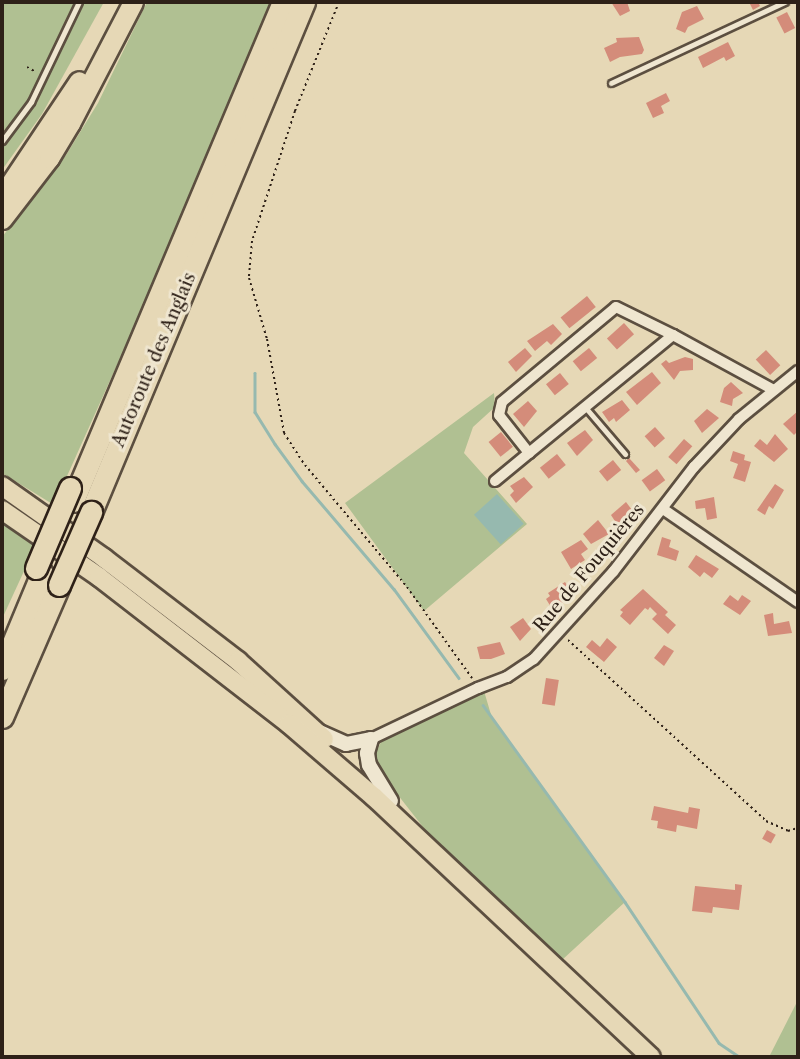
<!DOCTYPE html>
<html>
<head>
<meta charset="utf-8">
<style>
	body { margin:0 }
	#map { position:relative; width:800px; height:1059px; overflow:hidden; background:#e6d8b6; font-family:"Libre Caslon Text",serif }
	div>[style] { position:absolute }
	.green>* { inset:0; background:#b0c092 }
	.water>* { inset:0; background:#96b9af; transform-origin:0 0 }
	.stream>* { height:2.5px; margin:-1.25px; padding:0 1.25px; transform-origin:1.25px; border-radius:1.25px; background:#96b9af }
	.building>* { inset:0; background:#d48c7a; transform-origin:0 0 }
	.path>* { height:2px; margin-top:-1px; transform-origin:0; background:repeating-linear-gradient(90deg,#2e2118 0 2px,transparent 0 5.5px) }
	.roads { filter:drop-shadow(2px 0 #5c4f40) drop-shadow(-2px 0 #5c4f40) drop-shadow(0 2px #5c4f40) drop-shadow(0 -2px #5c4f40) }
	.service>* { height:5px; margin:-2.5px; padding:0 2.5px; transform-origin:2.5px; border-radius:2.5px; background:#efe6d0 }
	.minor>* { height:10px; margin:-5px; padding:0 5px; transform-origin:5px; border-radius:5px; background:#efe6d0 }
	.tertiary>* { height:14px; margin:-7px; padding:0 7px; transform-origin:7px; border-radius:7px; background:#efe6d0 }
	.primary>* { height:18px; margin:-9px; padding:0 9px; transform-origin:9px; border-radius:9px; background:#e6d8b6 }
	.trunk>* { height:19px; margin:-9.5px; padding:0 9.5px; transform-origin:9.5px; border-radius:9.5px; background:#e6d8b6 }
	.motorway>* { height:21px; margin:-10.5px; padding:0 10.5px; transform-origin:10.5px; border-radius:10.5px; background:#e6d8b6 }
	.bridges { filter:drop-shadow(2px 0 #2e2118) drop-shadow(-2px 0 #2e2118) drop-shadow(0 2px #2e2118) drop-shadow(0 -2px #2e2118) }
	.motorway-bridge>* { height:21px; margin:-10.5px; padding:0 10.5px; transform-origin:10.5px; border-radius:10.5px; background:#e6d8b6 }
	span { translate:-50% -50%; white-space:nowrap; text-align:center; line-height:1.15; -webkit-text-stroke:6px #efe6d0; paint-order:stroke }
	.street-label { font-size:18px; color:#2e2118 }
	.frame { position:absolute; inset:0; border:4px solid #2e2118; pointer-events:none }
</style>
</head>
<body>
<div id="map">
	<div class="green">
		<div style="clip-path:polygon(2px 2px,104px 2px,42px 114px,2px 170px)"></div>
		<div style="clip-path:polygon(147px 2px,270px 2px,144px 305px,54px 505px,2px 473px,2px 237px,66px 155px,98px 103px)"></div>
		<div style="clip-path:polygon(494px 393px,495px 407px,473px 427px,464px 453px,527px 524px,424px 611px,345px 503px)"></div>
		<div style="clip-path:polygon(2px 521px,36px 545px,2px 619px)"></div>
		<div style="clip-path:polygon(484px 691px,492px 718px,625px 902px,562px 960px,441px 850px,376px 767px,375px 754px,381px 742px)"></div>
		<div style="clip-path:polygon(798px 1000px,798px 1057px,769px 1057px)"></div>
	</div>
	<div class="water">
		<div style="left:497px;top:494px;width:40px;height:31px;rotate:48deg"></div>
	</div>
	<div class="stream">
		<div style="left:255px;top:373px;width:39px;rotate:90deg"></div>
		<div style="left:255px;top:412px;width:38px;rotate:58deg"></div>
		<div style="left:275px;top:444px;width:46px;rotate:53.9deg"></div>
		<div style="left:302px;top:481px;width:142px;rotate:49.6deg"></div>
		<div style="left:394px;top:589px;width:110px;rotate:53.9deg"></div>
		<div style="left:483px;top:705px;width:243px;rotate:54.2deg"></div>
		<div style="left:625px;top:902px;width:169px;rotate:56.3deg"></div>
		<div style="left:719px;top:1043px;width:25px;rotate:34deg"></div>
	</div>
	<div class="building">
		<div style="clip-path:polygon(611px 2px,627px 2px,630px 11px,620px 16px)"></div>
		<div style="clip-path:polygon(749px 2px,758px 2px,760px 6px,753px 10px)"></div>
		<div style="clip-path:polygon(697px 6px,704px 19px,688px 27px,685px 33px,676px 29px,682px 12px)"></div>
		<div style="left:787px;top:12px;width:18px;height:12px;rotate:63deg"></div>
		<div style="clip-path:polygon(639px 37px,644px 50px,642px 54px,620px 57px,610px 62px,604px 48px,617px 42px,616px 38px)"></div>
		<div style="clip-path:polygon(728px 42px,735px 56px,726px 61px,724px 57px,703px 68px,698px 57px)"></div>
		<div style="clip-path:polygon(666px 93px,670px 101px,661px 106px,664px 113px,653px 118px,646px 103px)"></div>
		<div style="left:587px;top:296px;width:14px;height:34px;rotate:51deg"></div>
		<div style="left:624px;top:323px;width:15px;height:23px;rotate:48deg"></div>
		<div style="clip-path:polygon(553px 324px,562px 334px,551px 345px,547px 341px,535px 351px,527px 341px)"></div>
		<div style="clip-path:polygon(525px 348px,532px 356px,516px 372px,508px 362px)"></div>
		<div style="left:589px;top:348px;width:13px;height:21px;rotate:51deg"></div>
		<div style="left:766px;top:350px;width:21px;height:14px;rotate:47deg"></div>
		<div style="clip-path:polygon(685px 357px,693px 359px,693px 370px,680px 371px,674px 380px,661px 364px,666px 360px,669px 363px)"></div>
		<div style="clip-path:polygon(652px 372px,661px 383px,637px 405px,626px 392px)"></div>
		<div style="left:560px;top:373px;width:14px;height:18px;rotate:51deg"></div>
		<div style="clip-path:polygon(731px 382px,743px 393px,733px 399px,732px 406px,720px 402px,724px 388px)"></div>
		<div style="clip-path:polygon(622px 400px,630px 410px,616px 422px,614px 418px,609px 422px,602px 412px)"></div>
		<div style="clip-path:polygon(528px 401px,537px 411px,524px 427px,513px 414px)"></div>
		<div style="clip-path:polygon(707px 409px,719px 418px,702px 433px,694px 421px)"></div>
		<div style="clip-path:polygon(798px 411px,798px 431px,794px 435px,783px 424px)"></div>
		<div style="left:655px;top:427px;width:15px;height:14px;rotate:48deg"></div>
		<div style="clip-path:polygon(585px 430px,593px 440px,577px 456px,567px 443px)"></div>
		<div style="left:501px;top:432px;width:19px;height:16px;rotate:51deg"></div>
		<div style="clip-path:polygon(775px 434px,788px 449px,774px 462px,754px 446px,760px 439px,767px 445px)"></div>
		<div style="left:684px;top:439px;width:11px;height:24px;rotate:41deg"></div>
		<div style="clip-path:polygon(733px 451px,745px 455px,744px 460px,751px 462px,745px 482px,733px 478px,738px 464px,730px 461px)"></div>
		<div style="left:557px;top:454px;width:14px;height:22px;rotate:51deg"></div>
		<div style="clip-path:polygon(629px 458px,640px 470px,636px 473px,626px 461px)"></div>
		<div style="left:613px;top:460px;width:13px;height:18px;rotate:51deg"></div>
		<div style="left:657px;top:469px;width:14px;height:19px;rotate:54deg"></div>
		<div style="clip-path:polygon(524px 477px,533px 487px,516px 503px,510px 495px,514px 491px,510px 486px)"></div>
		<div style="clip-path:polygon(775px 484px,784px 490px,773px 509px,769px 506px,765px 515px,757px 510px)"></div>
		<div style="clip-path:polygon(714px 497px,717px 518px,707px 520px,705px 508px,696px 509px,695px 501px)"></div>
		<div style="clip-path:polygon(626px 502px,635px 514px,631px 519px,618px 526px,611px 515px)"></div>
		<div style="clip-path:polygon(598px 520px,609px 534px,591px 544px,583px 534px)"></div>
		<div style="clip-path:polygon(662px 537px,671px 540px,669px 547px,679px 551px,676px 561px,657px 555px)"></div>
		<div style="clip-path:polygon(581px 540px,588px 549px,581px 554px,585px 560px,571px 569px,561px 552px)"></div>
		<div style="clip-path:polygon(696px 555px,719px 569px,712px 578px,704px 572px,700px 577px,688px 567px)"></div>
		<div style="clip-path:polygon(565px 582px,572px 593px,562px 603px,551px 607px,546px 599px,550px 596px,548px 593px)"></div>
		<div style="clip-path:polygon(643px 589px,668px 612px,665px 615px,676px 625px,668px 634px,652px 619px,657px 614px,650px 607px,648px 610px,645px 608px,630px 625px,620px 616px,623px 612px,620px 610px)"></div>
		<div style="clip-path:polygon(730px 595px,738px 601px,742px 595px,751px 601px,740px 615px,723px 604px)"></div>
		<div style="clip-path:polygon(773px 613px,774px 624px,789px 621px,792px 633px,768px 636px,764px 615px)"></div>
		<div style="clip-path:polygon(523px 618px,531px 629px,520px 641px,510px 627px)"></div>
		<div style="clip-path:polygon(607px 638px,617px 647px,604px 662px,586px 647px,592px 640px,600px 647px)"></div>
		<div style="clip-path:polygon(500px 642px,505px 654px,491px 659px,480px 659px,477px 647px)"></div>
		<div style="clip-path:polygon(664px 645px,674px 651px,664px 666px,654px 658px)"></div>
		<div style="left:546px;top:678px;width:13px;height:26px;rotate:9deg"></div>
		<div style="clip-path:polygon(654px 806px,688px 813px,689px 807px,700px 809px,697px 829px,677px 825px,676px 832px,657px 828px,658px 821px,651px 820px)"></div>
		<div style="left:767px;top:830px;width:10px;height:10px;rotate:29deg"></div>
		<div style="clip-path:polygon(735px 884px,742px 885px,739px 910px,713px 907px,712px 913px,692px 911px,695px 886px,735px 890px)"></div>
	</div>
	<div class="path">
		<div style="left:339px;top:2px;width:118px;rotate:112deg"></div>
		<div style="left:295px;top:111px;width:137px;rotate:108.3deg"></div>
		<div style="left:252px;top:241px;width:37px;rotate:95deg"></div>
		<div style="left:249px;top:278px;width:64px;rotate:73.6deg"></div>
		<div style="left:267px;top:339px;width:96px;rotate:79.7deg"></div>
		<div style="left:284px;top:433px;width:38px;rotate:57deg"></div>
		<div style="left:305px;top:465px;width:159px;rotate:50.1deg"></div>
		<div style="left:407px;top:587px;width:112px;rotate:54.5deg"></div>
		<div style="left:27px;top:67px;width:10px;rotate:29deg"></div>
		<div style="left:568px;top:640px;width:268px;rotate:42.4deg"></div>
		<div style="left:766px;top:821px;width:24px;rotate:24deg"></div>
		<div style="left:788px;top:831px;width:10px;rotate:-17deg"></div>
	</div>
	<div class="roads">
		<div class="service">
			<div style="left:611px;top:83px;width:192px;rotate:-25deg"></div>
			<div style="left:2px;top:141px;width:49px;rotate:-53.4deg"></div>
			<div style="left:31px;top:102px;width:111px;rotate:-64.4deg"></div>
			<div style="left:585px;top:407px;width:62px;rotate:49.6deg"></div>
		</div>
		<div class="minor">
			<div style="left:673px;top:335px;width:186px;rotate:140.7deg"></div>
			<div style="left:529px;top:453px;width:48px;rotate:-128.3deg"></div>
			<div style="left:499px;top:415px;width:13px;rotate:-77deg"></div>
			<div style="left:502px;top:402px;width:148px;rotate:-39.8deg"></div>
			<div style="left:616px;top:307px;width:64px;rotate:26.2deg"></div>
			<div style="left:673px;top:335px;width:115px;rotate:28.6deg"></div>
			<div style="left:495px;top:481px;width:44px;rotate:-39.5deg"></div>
			<div style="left:663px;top:509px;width:164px;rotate:34.6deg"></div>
			<div style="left:371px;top:739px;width:119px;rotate:-25.5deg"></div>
			<div style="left:478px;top:688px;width:31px;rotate:-21deg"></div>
			<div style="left:507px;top:677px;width:32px;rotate:-34deg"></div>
			<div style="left:534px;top:659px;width:118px;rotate:-47.8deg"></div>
			<div style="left:613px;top:572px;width:133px;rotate:-52.4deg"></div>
			<div style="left:694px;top:467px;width:66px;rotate:-46.8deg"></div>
			<div style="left:739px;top:419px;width:76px;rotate:-39.1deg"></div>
		</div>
		<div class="tertiary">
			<div style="left:317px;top:731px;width:32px;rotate:24deg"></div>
			<div style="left:346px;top:744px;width:25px;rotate:-11deg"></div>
			<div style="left:371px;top:739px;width:15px;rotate:106deg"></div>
			<div style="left:367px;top:753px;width:12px;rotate:81deg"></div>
			<div style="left:369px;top:765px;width:42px;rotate:58.6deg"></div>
		</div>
		<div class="primary">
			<div style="left:2px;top:486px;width:125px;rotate:35.2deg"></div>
			<div style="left:104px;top:558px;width:169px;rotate:37.5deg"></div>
			<div style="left:238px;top:661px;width:116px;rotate:42.2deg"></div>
			<div style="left:2px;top:510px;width:118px;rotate:34.6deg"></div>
			<div style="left:99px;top:577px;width:240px;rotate:37.7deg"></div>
			<div style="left:289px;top:724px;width:112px;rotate:40.7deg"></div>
			<div style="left:374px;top:797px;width:380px;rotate:43.2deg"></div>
		</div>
		<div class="trunk">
			<div style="left:2px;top:196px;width:138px;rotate:-56.2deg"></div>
			<div style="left:2px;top:219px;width:77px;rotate:-52.4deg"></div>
			<div style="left:49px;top:158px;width:41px;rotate:-59deg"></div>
			<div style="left:70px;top:123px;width:136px;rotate:-62.5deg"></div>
		</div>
		<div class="motorway">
			<div style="left:73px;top:501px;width:541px;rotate:-67.18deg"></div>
			<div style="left:91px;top:512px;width:553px;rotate:-67.33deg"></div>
			<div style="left:2px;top:669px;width:104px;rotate:-67.4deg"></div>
			<div style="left:2px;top:717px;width:144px;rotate:-66.6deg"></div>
		</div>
	</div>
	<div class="bridges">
		<div class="motorway-bridge">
			<div style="left:36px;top:568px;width:87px;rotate:-67deg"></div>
			<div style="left:59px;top:585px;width:80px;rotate:-66.3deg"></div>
		</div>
	</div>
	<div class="street-label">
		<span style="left:154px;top:360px;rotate:-67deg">Autoroute des Anglais</span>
		<span style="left:589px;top:568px;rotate:-50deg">Rue de Fouquières</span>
	</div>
	<div class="frame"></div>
</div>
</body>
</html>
